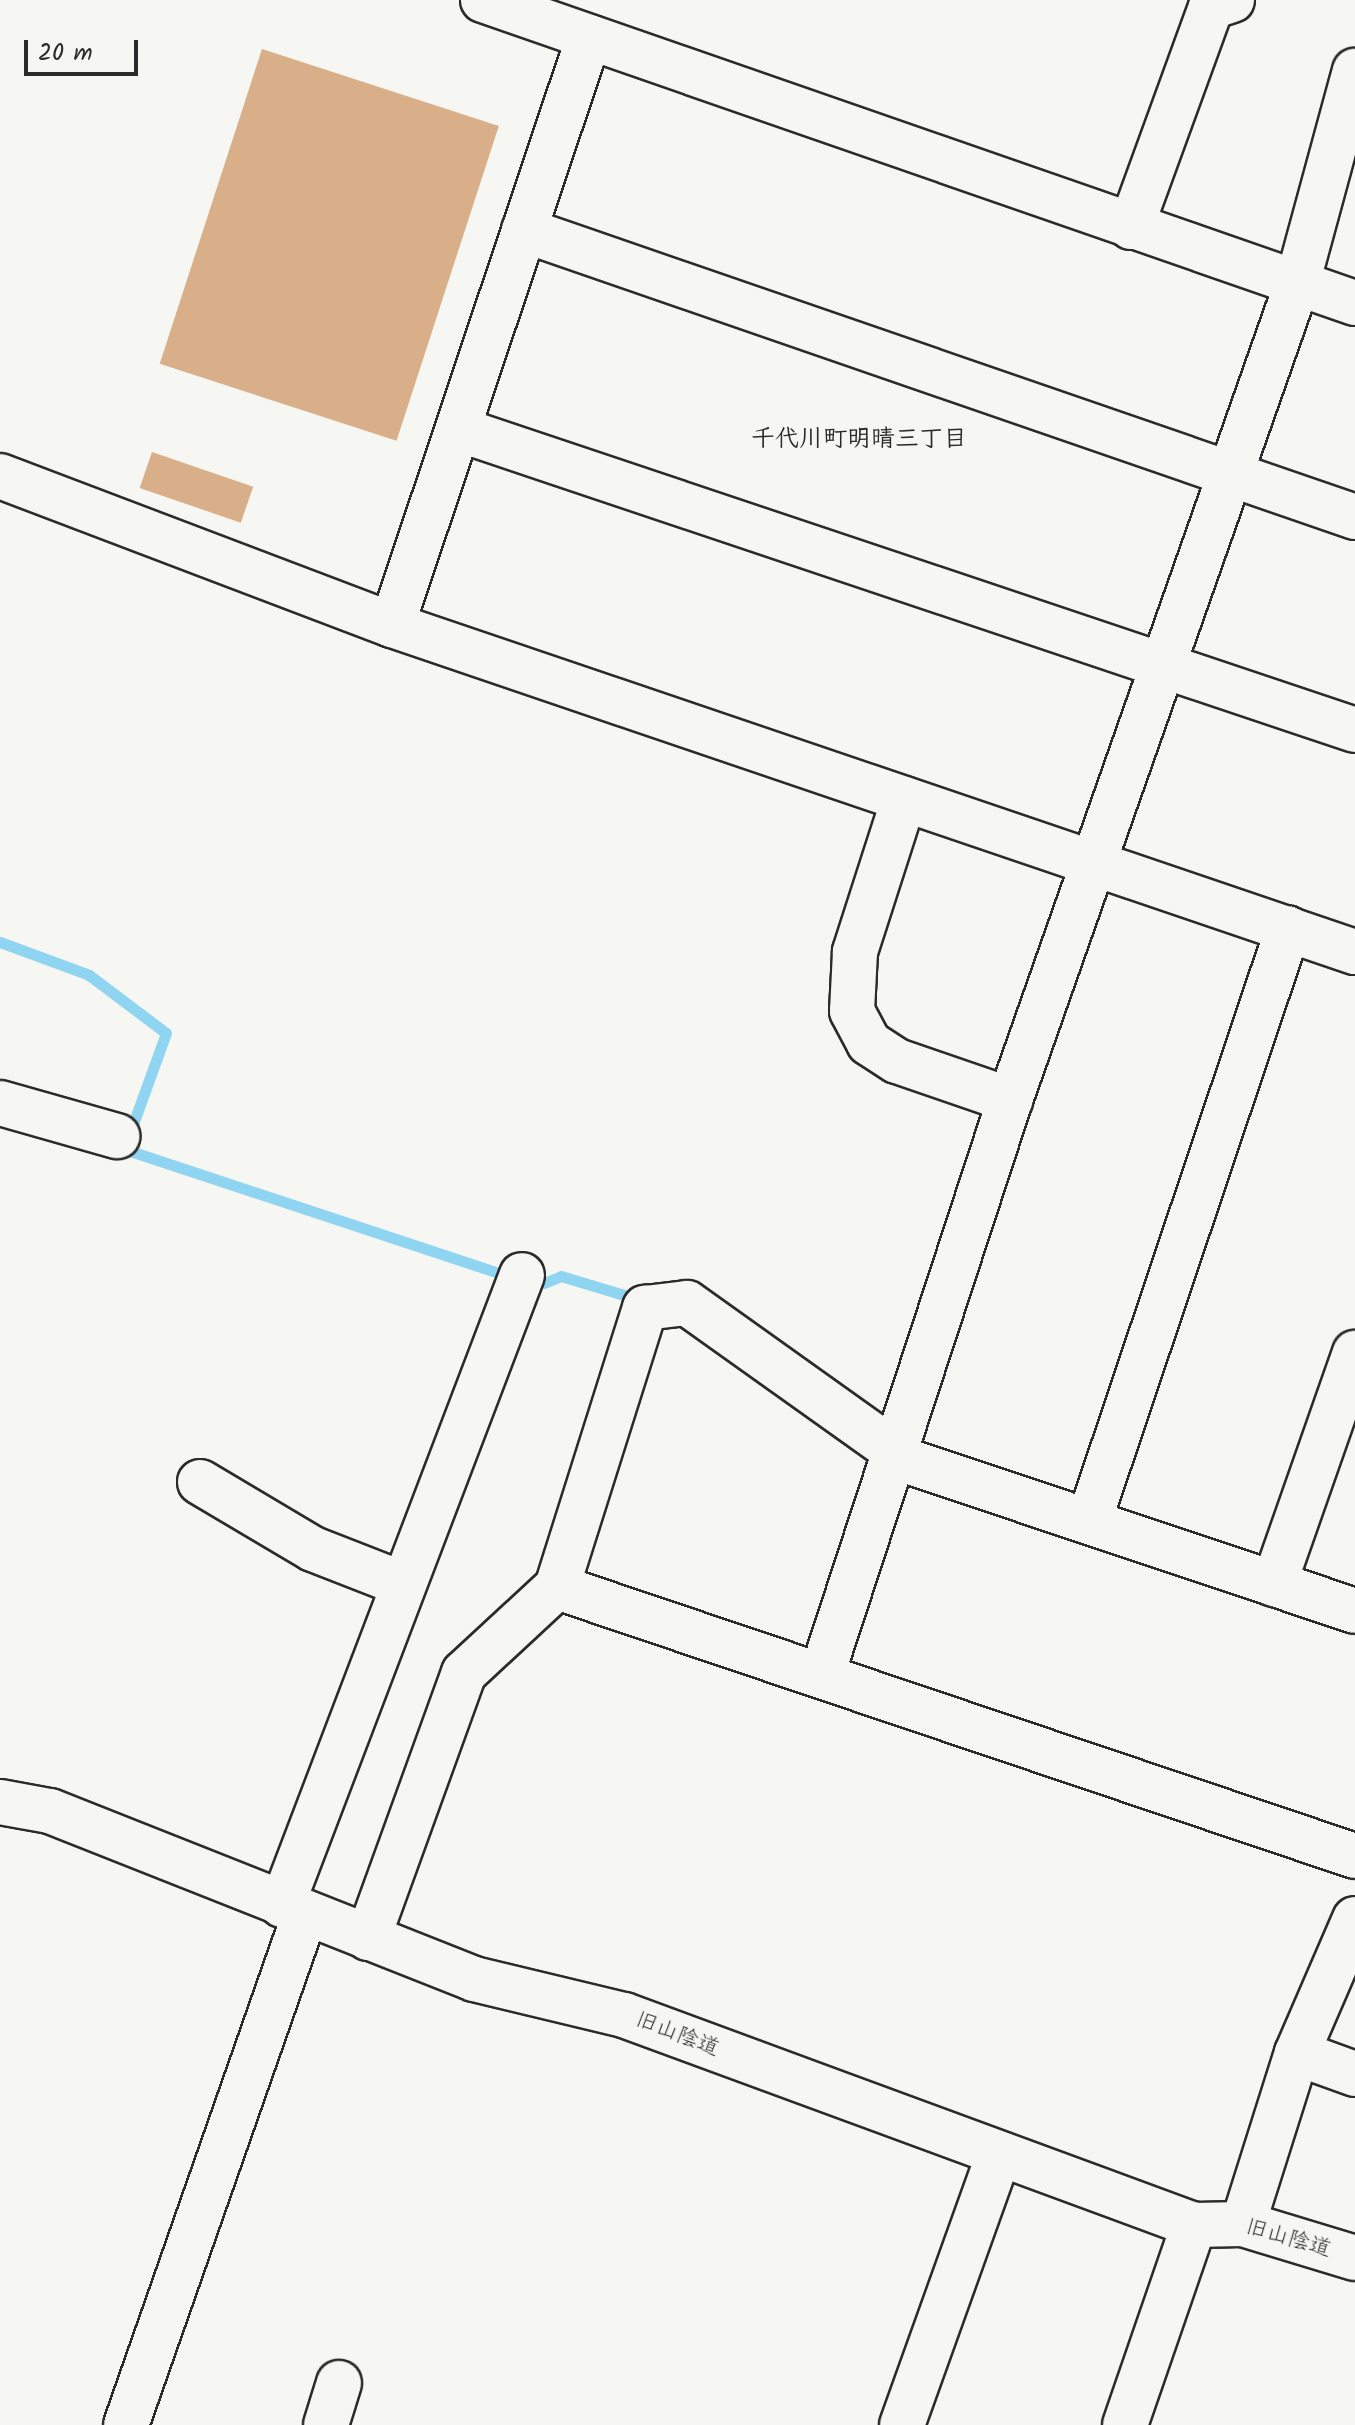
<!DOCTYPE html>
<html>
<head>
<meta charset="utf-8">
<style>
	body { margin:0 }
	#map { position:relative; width:1355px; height:2425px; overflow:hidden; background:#f6f6f2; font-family:Kalam,"Klee One",sans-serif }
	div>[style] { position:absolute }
	.stream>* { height:11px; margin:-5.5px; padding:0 5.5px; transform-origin:5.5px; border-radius:5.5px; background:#8fd5f1 }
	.building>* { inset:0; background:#d8af89; transform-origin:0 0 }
	.roads { filter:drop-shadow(2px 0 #2b2b2b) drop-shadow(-2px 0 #2b2b2b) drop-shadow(0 2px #2b2b2b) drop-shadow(0 -2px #2b2b2b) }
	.minor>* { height:44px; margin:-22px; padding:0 22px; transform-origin:22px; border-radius:22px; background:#f6f6f2 }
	span { translate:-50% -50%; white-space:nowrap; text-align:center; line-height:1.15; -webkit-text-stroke:7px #f6f6f2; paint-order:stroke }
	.street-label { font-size:22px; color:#2b2b2b }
	.neighbourhood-label { font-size:24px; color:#2b2b2b; font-weight:700 }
	.scale { position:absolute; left:24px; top:40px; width:114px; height:36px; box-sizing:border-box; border:4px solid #2b2b2b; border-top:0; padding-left:10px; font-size:24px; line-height:28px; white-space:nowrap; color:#2b2b2b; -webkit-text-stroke:6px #f6f6f2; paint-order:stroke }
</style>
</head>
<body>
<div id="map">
	<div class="stream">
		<div style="left:0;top:942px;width:95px;rotate:20.3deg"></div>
		<div style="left:89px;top:975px;width:96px;rotate:37deg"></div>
		<div style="left:166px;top:1033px;width:123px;rotate:109.9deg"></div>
		<div style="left:124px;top:1149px;width:404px;rotate:18.3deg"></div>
		<div style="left:544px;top:1283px;width:18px;rotate:-22deg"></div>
		<div style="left:561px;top:1276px;width:66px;rotate:16.8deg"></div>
	</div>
	<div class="building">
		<div style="left:262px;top:49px;width:249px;height:331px;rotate:18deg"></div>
		<div style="left:152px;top:452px;width:107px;height:38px;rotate:19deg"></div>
	</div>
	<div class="roads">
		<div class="minor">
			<div style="left:483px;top:0;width:923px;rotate:19.16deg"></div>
			<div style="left:1131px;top:227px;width:234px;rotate:-70deg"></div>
			<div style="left:1211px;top:7px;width:22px;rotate:-18deg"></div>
			<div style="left:524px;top:230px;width:879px;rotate:19.05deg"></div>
			<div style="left:458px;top:429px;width:946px;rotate:18.55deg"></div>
			<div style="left:0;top:476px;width:419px;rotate:20.8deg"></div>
			<div style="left:392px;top:625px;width:1017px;rotate:18.76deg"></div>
			<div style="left:392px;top:625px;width:620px;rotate:-71.48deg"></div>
			<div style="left:904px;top:799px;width:161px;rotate:107.8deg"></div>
			<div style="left:855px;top:952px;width:59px;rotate:92.9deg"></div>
			<div style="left:852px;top:1011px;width:36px;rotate:62deg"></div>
			<div style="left:869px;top:1043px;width:33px;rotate:33deg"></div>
			<div style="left:897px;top:1061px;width:120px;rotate:19deg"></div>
			<div style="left:0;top:1103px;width:122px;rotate:15.8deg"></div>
			<div style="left:200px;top:1482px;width:131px;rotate:30.7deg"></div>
			<div style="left:313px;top:1549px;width:97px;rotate:21.3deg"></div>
			<div style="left:1089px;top:1521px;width:625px;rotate:-71.42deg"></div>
			<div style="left:1274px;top:1584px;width:245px;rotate:-70.7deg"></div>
			<div style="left:557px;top:1587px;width:842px;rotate:18.63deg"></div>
			<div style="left:822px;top:1674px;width:604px;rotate:-71.87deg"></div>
			<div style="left:1010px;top:1100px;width:865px;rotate:-70.62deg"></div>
			<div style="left:1297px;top:284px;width:221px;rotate:-74.8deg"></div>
			<div style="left:0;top:1802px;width:51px;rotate:10.2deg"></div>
			<div style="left:50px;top:1811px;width:456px;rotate:21.6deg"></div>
			<div style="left:474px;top:1979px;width:154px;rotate:13.5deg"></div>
			<div style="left:624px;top:2015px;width:607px;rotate:20.22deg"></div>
			<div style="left:1194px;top:2225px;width:49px;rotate:-1.2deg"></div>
			<div style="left:1243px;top:2224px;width:117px;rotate:16.9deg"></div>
			<div style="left:282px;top:1905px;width:674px;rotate:-69.15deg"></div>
			<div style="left:368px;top:1938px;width:282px;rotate:-70.1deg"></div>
			<div style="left:464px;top:1673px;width:127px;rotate:-42.8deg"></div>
			<div style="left:557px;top:1587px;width:293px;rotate:-72.5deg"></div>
			<div style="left:645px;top:1308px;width:42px;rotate:-6.8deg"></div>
			<div style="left:687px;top:1303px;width:274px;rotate:35.5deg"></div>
			<div style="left:910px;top:1462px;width:469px;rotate:18.5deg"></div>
			<div style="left:1297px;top:2053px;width:62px;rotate:19.9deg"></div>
			<div style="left:1243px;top:2224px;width:179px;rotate:-72.5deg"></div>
			<div style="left:1297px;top:2053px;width:146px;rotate:-66.6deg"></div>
			<div style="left:126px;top:2425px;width:541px;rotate:-70.69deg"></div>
			<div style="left:326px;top:2425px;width:44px;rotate:-72.8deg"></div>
			<div style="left:902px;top:2425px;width:285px;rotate:-70.3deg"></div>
			<div style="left:1125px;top:2425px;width:212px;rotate:-71deg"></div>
		</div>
	</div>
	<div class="street-label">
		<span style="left:677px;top:2035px;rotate:21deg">旧山陰道</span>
		<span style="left:1288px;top:2239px;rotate:16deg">旧山陰道</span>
	</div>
	<div class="neighbourhood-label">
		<span style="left:859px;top:440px">千代川町明晴三丁目</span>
	</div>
	<div class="scale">20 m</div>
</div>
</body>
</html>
